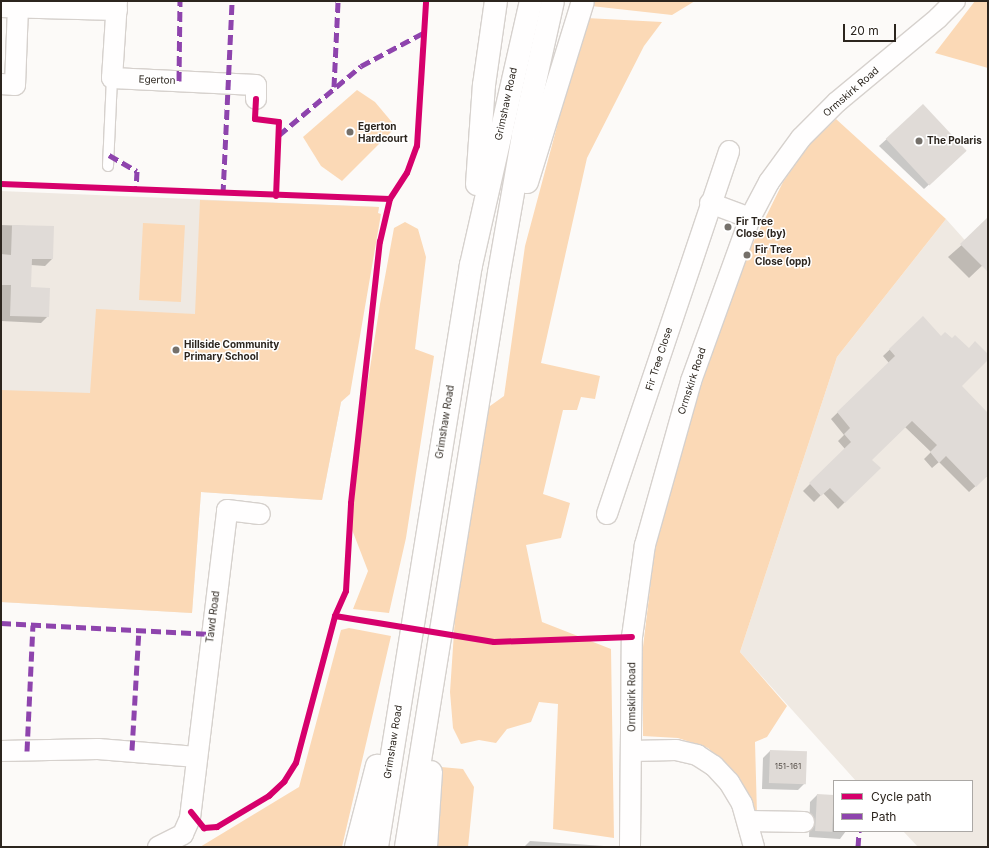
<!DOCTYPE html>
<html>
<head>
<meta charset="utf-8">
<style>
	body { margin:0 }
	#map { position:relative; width:989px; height:848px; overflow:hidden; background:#fcfaf8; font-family:Inter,sans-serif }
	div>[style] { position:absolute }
	.built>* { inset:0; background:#efe9e2 }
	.green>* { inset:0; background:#fbd9b6; transform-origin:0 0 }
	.shadow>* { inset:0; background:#0003 }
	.building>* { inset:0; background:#e0dbd7; transform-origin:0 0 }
	.roads { filter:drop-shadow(1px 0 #d6d1cd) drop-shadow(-1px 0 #d6d1cd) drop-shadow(0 1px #d6d1cd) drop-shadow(0 -1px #d6d1cd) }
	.service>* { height:10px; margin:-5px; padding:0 5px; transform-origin:5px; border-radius:5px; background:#fffefe }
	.minor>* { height:20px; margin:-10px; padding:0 10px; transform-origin:10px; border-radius:10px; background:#fffefe }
	.secondary>* { height:22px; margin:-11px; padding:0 11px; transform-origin:11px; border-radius:11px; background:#fffefe }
	.quiet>* { height:5px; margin-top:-2.5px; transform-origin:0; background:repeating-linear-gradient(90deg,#8e44ad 0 10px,transparent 0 15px) }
	.cycleway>* { height:6px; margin:-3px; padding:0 3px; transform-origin:3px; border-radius:3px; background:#d6006c }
	.dots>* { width:11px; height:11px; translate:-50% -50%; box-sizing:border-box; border:2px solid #fff; border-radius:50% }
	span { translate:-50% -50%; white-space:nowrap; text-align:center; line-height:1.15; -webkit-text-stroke:3px #fff; paint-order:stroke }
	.number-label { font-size:8px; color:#59524c }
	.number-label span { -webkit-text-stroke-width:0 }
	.street-label { font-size:10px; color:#2c251e }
	.poi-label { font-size:10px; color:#2c251e; font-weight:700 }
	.left { translate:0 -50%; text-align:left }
	.frame { position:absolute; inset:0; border:2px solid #2c251e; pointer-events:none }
	.legend { position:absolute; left:833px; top:780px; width:140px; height:52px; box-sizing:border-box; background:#fff; border:1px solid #aba8a5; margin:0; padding:5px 7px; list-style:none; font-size:12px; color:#2c251e }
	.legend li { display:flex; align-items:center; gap:8px; height:20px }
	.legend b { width:20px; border:1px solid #aba8a5 }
	.scale { position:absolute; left:843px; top:24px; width:53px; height:18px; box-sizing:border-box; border:2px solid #2c251e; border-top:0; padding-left:5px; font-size:12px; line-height:14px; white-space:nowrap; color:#2c251e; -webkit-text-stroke:3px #fff; paint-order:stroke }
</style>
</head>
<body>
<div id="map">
	<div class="built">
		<div style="clip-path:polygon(1px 191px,379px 207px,322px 500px,201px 492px,192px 613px,1px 602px)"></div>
		<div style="clip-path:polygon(946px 219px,988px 266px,988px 847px,918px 847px,903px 831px,972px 831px,972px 781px,856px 781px,740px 652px,837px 357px)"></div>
	</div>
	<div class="green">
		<div style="clip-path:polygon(593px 1px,695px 1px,672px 15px,591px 6px)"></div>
		<div style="clip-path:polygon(975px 1px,988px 1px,988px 68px,935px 53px)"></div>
		<div style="clip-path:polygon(586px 18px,662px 22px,644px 46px,587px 158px,541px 363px,600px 376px,595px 399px,581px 397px,577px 410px,563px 410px,543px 494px,570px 503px,561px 538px,526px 545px,542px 622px,611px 649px,614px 838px,553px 829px,558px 704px,539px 702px,531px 722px,507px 729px,496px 743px,479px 740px,461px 744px,453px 728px,450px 692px,455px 617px,483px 411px,504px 396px,525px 246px)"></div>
		<div style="clip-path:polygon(357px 90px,375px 102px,396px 127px,342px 181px,321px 166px,303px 137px)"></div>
		<div style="clip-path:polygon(836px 119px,946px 219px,837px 357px,740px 652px,787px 706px,767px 737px,755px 742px,757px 814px,730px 768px,708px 748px,678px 738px,643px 736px,643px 647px,657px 530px,685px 433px,724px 319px,750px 249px,783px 182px,810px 144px)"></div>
		<div style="clip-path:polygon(200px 200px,379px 207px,378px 213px,381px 214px,350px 394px,341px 402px,322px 500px,201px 492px,192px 613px,1px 602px,1px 390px,90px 393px,96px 309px,195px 314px)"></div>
		<div style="clip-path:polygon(405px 222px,418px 229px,426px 257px,415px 349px,434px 356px,406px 538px,389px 613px,353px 609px,368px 571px,351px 527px,363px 413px,380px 304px,394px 228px)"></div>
		<div style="left:143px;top:223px;width:42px;height:77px;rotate:3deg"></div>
		<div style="clip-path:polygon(349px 628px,391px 636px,342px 847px,200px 847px,299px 787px,341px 630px)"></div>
		<div style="clip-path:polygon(441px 767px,463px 769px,474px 787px,468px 847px,434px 847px)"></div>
	</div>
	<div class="shadow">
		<div style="clip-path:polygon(923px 106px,959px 157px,924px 189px,879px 146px)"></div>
		<div style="clip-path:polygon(988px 222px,988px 260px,969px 278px,948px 257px)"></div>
		<div style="clip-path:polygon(1px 225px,53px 227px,52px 259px,45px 266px,31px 265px,30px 288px,48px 316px,41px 323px,1px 321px)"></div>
		<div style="clip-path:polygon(923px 318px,941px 337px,988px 356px,960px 386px,988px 414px,988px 475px,969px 492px,939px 462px,932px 468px,924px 459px,931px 452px,905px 427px,870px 460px,879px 468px,838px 509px,823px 493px,814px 502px,803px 491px,845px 449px,838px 441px,844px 435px,831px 419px,889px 363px,883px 356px)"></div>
		<div style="clip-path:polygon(770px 751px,805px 783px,798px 790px,762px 789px,763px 758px)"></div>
		<div style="clip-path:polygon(817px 795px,834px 796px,834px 831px,846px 831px,840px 839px,809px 837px,810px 802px)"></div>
		<div style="clip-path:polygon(530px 841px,604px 846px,604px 847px,524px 847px)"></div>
	</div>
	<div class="building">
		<div style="left:923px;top:104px;width:64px;height:51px;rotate:47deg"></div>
		<div style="clip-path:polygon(988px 217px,988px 272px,960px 244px)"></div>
		<div style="clip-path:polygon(12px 225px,54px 226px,53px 259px,32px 259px,31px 287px,50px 288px,49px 317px,10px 316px,11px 285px,1px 285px,1px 254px,11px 255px)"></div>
		<div style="clip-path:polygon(923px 316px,941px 336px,945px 332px,952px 338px,955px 335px,969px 348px,975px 341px,988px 354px,988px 360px,962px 386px,988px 413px,988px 475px,976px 487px,946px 456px,939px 463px,930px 452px,937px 445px,912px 421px,872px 460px,881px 468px,845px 503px,830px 488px,821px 496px,809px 483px,851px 442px,844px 434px,850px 428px,837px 412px,895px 356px,889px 349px)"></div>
		<div style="left:770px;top:750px;width:37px;height:33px;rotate:2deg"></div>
		<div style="left:817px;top:794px;width:17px;height:37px;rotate:3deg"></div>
	</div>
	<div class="roads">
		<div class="service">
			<div style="left:108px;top:166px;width:88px;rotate:-87.4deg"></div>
		</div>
		<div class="minor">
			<div style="left:117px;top:1px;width:77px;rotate:93.7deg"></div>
			<div style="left:112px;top:78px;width:144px;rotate:2.8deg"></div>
			<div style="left:256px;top:85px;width:14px;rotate:90deg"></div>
			<div style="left:1px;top:7px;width:116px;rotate:1.5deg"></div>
			<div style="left:1px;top:84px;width:14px;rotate:4deg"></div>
			<div style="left:15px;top:85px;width:77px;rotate:-87.8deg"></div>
			<div style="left:710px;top:203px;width:43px;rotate:20.6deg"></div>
			<div style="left:607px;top:514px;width:383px;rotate:-71.4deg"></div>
			<div style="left:1px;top:751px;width:97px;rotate:-1.2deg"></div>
			<div style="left:98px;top:749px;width:99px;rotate:4.6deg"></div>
			<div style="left:631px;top:751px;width:45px;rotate:-1.3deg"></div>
			<div style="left:676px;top:750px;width:22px;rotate:13deg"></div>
			<div style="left:697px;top:755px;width:20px;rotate:33deg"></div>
			<div style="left:714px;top:766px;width:22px;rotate:47deg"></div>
			<div style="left:729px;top:782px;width:26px;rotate:59deg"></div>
			<div style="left:742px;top:804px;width:45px;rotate:74.4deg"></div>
			<div style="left:748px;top:821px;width:56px;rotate:1deg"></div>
			<div style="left:158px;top:847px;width:28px;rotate:-27deg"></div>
			<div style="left:183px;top:834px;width:17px;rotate:-66deg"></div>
			<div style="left:190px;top:818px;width:310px;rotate:-83.1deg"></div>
			<div style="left:227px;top:510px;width:33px;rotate:7deg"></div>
			<div style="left:630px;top:847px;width:210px;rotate:-89.5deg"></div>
			<div style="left:632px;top:637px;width:93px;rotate:-82deg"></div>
			<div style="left:645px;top:545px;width:170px;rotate:-74.3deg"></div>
			<div style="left:691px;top:381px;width:173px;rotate:-70.1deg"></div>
			<div style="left:750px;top:218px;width:41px;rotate:-62.2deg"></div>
			<div style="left:769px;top:182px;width:54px;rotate:-54deg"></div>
			<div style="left:801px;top:138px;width:51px;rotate:-45deg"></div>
			<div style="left:837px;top:102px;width:131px;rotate:-39.7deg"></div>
			<div style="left:938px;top:18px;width:24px;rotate:-45deg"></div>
		</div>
		<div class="secondary">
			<div style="left:527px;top:182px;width:189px;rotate:-72.8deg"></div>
			<div style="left:477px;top:184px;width:99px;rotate:-86deg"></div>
			<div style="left:484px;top:85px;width:85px;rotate:-81.9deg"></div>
			<div style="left:356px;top:847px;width:84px;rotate:-75.5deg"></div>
			<div style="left:377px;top:847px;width:590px;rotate:-80.83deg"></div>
			<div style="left:471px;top:265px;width:271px;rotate:-77.2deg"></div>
			<div style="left:406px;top:847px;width:581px;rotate:-80.8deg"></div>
			<div style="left:499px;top:273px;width:140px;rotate:-80.1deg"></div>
			<div style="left:523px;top:135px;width:137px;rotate:-77.4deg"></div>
			<div style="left:426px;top:847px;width:75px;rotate:-86.2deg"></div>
		</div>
	</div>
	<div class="quiet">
		<div style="left:179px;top:81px;width:80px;rotate:-89.3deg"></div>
		<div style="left:334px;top:87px;width:86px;rotate:-87.3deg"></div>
		<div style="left:279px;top:135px;width:107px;rotate:-40.1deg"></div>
		<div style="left:361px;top:66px;width:70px;rotate:-28deg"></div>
		<div style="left:109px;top:155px;width:32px;rotate:30deg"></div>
		<div style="left:137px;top:171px;width:19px;rotate:93deg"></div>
		<div style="left:223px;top:194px;width:193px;rotate:-87.3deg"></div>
		<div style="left:1px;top:623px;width:210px;rotate:3deg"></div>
		<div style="left:132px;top:750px;width:120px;rotate:-86.7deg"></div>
		<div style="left:27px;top:751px;width:126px;rotate:-87.3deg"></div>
		<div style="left:858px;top:847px;width:16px;rotate:-86deg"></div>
	</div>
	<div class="cycleway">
		<div style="left:256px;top:99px;width:20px;rotate:93deg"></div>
		<div style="left:255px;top:119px;width:24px;rotate:7deg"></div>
		<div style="left:279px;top:122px;width:74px;rotate:92.3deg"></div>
		<div style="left:1px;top:184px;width:389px;rotate:2.2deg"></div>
		<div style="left:335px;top:616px;width:161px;rotate:9.3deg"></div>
		<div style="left:494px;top:642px;width:138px;rotate:-2.1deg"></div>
		<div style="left:191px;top:812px;width:21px;rotate:51deg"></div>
		<div style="left:204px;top:828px;width:13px;rotate:-4deg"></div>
		<div style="left:217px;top:827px;width:61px;rotate:-30.8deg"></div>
		<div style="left:269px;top:796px;width:21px;rotate:-43deg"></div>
		<div style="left:284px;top:782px;width:22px;rotate:-58deg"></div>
		<div style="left:296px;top:763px;width:152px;rotate:-75.1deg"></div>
		<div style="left:335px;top:616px;width:27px;rotate:-66deg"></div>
		<div style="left:346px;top:591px;width:88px;rotate:-86.7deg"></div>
		<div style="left:351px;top:503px;width:263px;rotate:-83.7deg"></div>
		<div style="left:380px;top:242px;width:44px;rotate:-76.9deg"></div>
		<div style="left:390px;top:199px;width:31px;rotate:-57deg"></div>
		<div style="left:407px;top:173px;width:29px;rotate:-70deg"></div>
		<div style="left:417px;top:146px;width:145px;rotate:-86.4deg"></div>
	</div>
	<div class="dots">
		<div style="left:350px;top:132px;background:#75706a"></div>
		<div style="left:919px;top:141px;background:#75706a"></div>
		<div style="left:728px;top:227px;background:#75706a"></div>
		<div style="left:747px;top:255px;background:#75706a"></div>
		<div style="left:176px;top:350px;background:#75706a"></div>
	</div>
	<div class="number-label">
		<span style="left:788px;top:767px">151-161</span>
	</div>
	<div class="street-label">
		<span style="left:157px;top:80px;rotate:2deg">Egerton</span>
		<span style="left:851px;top:92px;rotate:-41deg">Ormskirk Road</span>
		<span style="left:506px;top:104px;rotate:-78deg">Grimshaw Road</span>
		<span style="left:659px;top:359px;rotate:-72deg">Fir Tree Close</span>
		<span style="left:692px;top:381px;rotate:-72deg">Ormskirk Road</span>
		<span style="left:445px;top:422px;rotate:-81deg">Grimshaw Road</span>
		<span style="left:213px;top:617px;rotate:-83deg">Tawd Road</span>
		<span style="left:632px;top:697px;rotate:-90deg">Ormskirk Road</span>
		<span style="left:393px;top:742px;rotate:-81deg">Grimshaw Road</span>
	</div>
	<div class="poi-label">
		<span class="left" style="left:358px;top:132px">Egerton<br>Hardcourt</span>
		<span class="left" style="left:927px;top:141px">The Polaris</span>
		<span class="left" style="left:736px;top:227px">Fir Tree<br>Close (by)</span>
		<span class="left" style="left:755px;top:255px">Fir Tree<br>Close (opp)</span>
		<span class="left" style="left:184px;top:350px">Hillside Community<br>Primary School</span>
	</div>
	<div class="frame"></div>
	<ul class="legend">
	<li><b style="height:5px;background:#d6006c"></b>Cycle path</li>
	<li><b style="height:5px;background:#8e44ad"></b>Path</li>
	</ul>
	<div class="scale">20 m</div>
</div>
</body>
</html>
